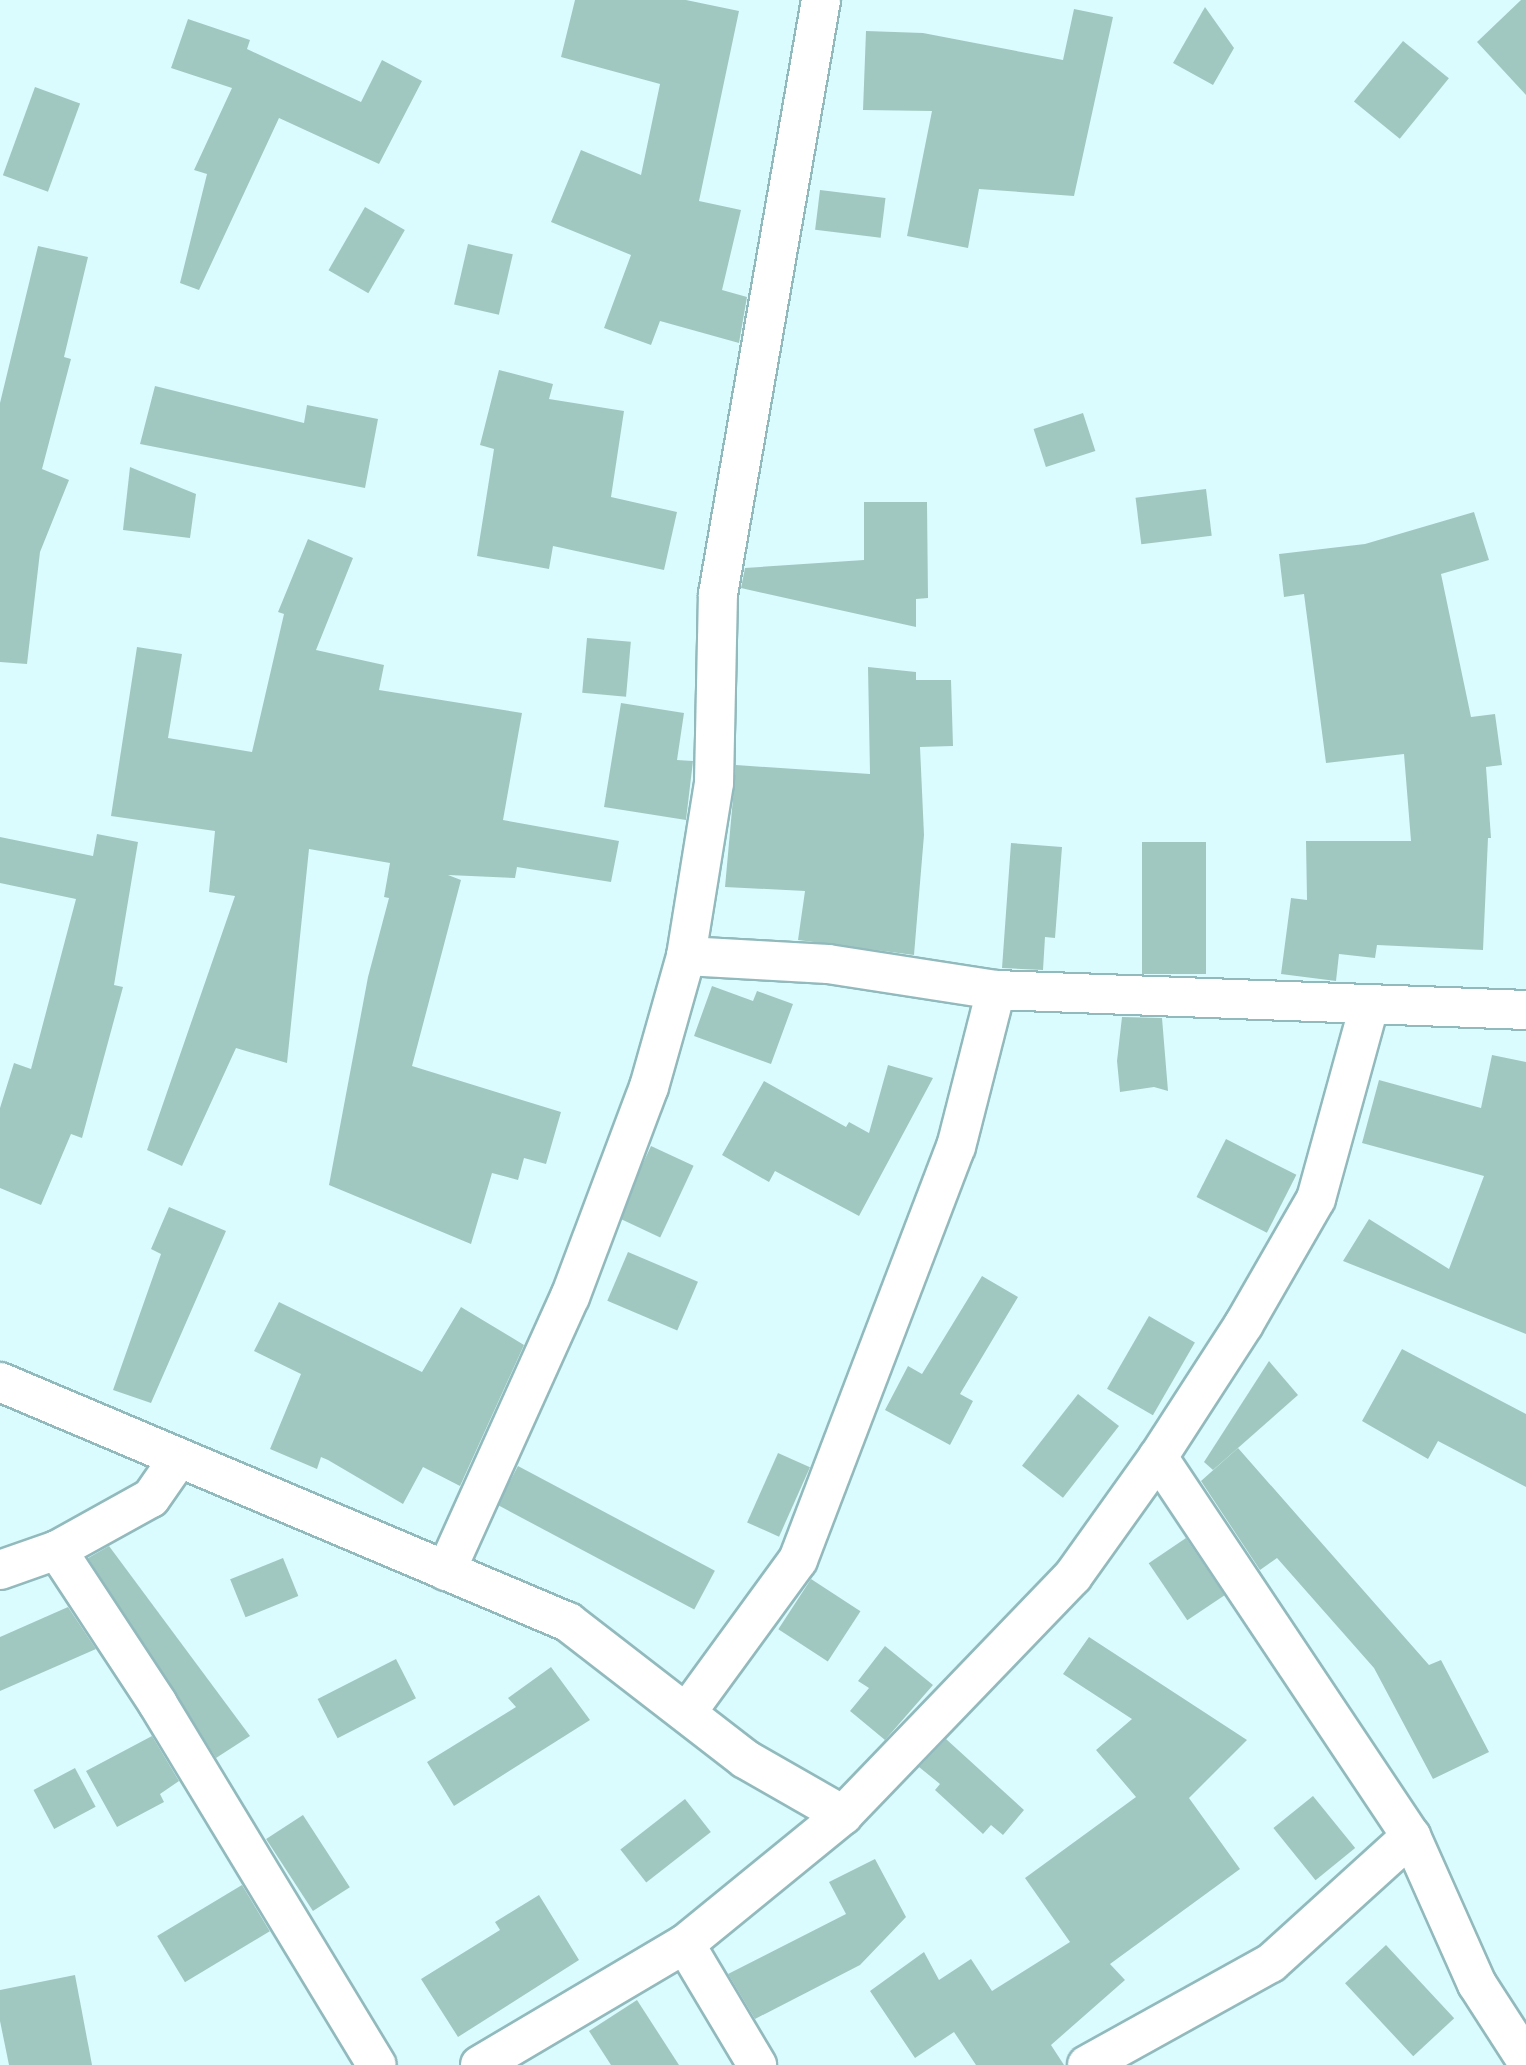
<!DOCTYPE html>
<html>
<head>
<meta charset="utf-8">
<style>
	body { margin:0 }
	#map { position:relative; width:1526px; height:2065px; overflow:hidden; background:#dbfcff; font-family:Figtree,sans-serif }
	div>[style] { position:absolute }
	.building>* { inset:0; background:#a1c8c0; transform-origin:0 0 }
	.roads { filter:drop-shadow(2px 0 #92babd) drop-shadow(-2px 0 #92babd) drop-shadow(0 2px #92babd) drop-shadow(0 -2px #92babd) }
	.minor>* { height:38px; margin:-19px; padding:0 19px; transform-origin:19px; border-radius:19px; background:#fff }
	span { translate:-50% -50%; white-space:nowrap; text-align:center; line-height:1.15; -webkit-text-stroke:5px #dbfcff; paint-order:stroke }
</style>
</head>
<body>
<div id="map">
	<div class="building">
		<div style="clip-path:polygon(575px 0,686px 0,739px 11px,699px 201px,741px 210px,722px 290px,747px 297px,739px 343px,660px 321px,651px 345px,604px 328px,631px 255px,551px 222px,581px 150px,641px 175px,660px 84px,561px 57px)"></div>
		<div style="clip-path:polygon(1521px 0,1526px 0,1526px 95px,1477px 42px)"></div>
		<div style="clip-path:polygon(1205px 7px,1234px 48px,1213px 85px,1173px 63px)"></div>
		<div style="clip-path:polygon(1074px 9px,1113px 17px,1074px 196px,979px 189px,968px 248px,907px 236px,932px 111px,863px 110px,866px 31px,923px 33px,1063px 60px)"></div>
		<div style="clip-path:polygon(188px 19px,250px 40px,247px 49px,361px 102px,382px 60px,422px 81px,379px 164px,279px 118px,199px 290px,180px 283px,207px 174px,194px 170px,232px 88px,171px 68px)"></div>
		<div style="left:1403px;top:41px;width:59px;height:78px;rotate:39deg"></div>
		<div style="left:35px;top:87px;width:48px;height:94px;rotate:20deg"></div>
		<div style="left:820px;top:190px;width:66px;height:40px;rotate:7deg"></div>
		<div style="left:365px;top:207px;width:46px;height:73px;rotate:30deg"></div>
		<div style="left:468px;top:244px;width:46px;height:62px;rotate:13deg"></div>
		<div style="clip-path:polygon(38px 246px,88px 257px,64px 357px,71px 359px,42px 469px,69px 480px,40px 552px,27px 664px,0 662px,0 403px)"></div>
		<div style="clip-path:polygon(499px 370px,553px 384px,549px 399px,624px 411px,611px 497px,677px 512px,664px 570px,553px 546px,549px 569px,477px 556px,494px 449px,480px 445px)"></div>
		<div style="clip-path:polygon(155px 386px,304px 423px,307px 405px,378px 419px,365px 488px,140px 444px)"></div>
		<div style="left:1083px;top:413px;width:40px;height:52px;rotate:72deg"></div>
		<div style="clip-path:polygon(130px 467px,196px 494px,190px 538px,123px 530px)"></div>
		<div style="left:1206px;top:489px;width:47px;height:71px;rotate:83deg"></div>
		<div style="clip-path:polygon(864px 502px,927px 502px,928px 598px,916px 599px,916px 627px,741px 588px,745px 568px,864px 560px)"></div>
		<div style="clip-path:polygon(1474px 512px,1489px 560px,1441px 574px,1471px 717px,1495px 714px,1502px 765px,1486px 767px,1491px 838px,1488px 838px,1483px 950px,1377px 945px,1375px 958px,1339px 954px,1336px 981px,1281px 974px,1291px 898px,1307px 900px,1306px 841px,1411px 841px,1404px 754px,1326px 763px,1304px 594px,1284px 597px,1279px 554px,1365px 544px)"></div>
		<div style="clip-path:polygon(308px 539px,353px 558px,316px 650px,384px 665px,379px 690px,522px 713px,503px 820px,619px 841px,611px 882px,517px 867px,515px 878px,448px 875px,461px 880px,412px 1066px,561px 1112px,546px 1164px,524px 1158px,518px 1180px,492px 1173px,471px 1244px,329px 1185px,368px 977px,389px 898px,384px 897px,390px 863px,309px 849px,287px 1063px,236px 1048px,182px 1166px,147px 1150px,235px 896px,209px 892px,215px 831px,111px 816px,137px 647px,182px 654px,168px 738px,252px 752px,284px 614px,278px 612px)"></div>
		<div style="left:587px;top:638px;width:44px;height:55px;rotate:5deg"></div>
		<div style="clip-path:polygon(868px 667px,916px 672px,916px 680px,951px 680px,953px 746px,920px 747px,924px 835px,914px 955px,798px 940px,805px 891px,725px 887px,736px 765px,870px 774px)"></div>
		<div style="clip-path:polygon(621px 703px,684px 713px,677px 760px,693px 761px,686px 820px,604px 807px)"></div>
		<div style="clip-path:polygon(97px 834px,138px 842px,114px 985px,123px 987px,82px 1138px,71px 1134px,41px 1205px,0 1188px,0 1108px,14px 1063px,31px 1069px,76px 899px,0 883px,0 837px,93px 856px)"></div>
		<div style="left:1142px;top:842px;width:64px;height:132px"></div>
		<div style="clip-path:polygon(1011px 843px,1062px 847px,1055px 938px,1045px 937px,1043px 970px,1002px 968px)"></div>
		<div style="clip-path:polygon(712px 986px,753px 1001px,757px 991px,793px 1004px,771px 1064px,694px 1036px)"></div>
		<div style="clip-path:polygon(1122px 1017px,1162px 1018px,1168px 1091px,1154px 1087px,1120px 1092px,1117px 1061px)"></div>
		<div style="clip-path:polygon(1492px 1055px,1526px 1062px,1526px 1334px,1343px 1261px,1369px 1219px,1449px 1269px,1484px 1176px,1362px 1143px,1379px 1080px,1481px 1108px)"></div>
		<div style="clip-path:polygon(888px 1065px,933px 1078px,859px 1216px,775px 1171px,769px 1182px,722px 1155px,764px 1081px,846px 1127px,849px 1122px,869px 1133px)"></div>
		<div style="left:1226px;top:1139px;width:79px;height:65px;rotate:27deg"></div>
		<div style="left:651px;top:1146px;width:47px;height:79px;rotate:25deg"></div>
		<div style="clip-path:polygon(169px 1207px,226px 1231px,151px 1403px,113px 1390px,161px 1254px,151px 1249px)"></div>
		<div style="left:628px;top:1252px;width:76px;height:53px;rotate:23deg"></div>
		<div style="clip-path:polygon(982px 1276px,1018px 1297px,960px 1394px,973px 1401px,950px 1445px,885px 1410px,908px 1366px,922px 1374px)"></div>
		<div style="clip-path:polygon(279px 1302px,422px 1372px,461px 1307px,524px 1345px,460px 1486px,423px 1467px,403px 1504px,328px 1460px,321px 1457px,317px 1469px,270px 1449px,301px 1374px,254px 1351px)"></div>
		<div style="left:1149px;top:1316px;width:53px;height:84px;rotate:30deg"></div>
		<div style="clip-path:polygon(1402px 1349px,1526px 1414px,1526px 1487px,1438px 1441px,1428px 1459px,1362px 1421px)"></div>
		<div style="clip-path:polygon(1269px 1361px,1298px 1395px,1213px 1470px,1204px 1462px)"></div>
		<div style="left:1078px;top:1394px;width:52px;height:91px;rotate:38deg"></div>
		<div style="clip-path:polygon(1238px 1448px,1429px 1665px,1441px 1660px,1489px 1752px,1433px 1779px,1374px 1668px,1277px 1558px,1260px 1570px,1201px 1481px)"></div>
		<div style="left:778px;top:1453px;width:35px;height:76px;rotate:24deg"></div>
		<div style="left:518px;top:1466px;width:223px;height:44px;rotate:28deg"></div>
		<div style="left:1186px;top:1538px;width:69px;height:45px;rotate:56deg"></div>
		<div style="clip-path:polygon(109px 1546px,250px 1736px,216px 1758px,88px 1558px)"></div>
		<div style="left:283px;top:1558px;width:41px;height:57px;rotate:68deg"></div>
		<div style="left:811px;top:1579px;width:59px;height:60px;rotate:33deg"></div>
		<div style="clip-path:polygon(68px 1607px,96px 1649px,0 1691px,0 1637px)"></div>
		<div style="clip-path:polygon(1089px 1637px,1247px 1740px,1189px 1798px,1240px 1869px,1110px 1964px,1125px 1980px,1051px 2045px,1064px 2065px,976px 2065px,954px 2032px,915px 2058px,870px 1991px,924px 1952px,939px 1980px,971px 1959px,992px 1991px,1070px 1942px,1025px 1878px,1136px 1797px,1096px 1750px,1132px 1719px,1063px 1674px)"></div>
		<div style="clip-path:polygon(885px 1646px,933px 1685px,885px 1740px,850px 1711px,869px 1688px,858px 1681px)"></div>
		<div style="left:396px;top:1659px;width:44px;height:88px;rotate:63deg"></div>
		<div style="clip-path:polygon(551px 1667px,590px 1720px,454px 1806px,427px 1762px,516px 1707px,508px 1698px)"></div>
		<div style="clip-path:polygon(152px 1736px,179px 1781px,160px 1794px,164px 1802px,117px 1827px,86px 1771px)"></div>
		<div style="clip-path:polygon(946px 1739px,1024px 1810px,1003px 1835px,991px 1825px,983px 1834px,935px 1790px,940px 1784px,919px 1767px)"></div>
		<div style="left:75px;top:1768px;width:44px;height:47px;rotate:62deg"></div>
		<div style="left:1313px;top:1796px;width:67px;height:51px;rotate:51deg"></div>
		<div style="left:685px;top:1799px;width:42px;height:82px;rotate:52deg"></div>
		<div style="left:303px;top:1815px;width:86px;height:44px;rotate:57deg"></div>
		<div style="clip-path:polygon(875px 1859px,906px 1917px,860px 1965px,755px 2019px,728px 1974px,846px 1914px,829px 1882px)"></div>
		<div style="left:242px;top:1885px;width:54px;height:99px;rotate:59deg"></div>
		<div style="clip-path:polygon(539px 1895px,579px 1960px,458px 2037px,421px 1979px,500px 1930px,495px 1922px)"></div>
		<div style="left:1386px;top:1945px;width:100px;height:56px;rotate:47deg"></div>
		<div style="clip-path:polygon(75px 1975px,92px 2065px,9px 2065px,0 2021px,0 1990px)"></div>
		<div style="clip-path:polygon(637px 2000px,679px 2065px,611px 2065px,589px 2031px)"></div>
	</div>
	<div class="roads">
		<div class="minor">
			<div style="left:686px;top:956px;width:142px;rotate:3.2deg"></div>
			<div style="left:828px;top:964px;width:170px;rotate:8.8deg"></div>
			<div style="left:996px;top:990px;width:530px;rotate:2.16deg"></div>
			<div style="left:0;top:1382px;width:617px;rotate:22.91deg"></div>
			<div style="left:568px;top:1622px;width:224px;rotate:37.7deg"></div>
			<div style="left:745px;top:1759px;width:113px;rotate:29.7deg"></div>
			<div style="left:1158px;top:1457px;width:456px;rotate:56.3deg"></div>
			<div style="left:1411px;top:1836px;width:162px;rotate:66deg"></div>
			<div style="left:1477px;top:1984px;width:90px;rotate:57.2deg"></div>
			<div style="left:57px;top:1550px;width:184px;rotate:56.7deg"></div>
			<div style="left:158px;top:1704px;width:422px;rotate:58.8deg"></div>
			<div style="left:0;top:1570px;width:60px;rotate:-19.3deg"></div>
			<div style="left:57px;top:1550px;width:107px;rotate:-29deg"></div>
			<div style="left:151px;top:1498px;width:47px;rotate:-55.3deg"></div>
			<div style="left:446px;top:1571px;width:301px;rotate:-65.7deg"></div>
			<div style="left:570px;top:1297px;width:224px;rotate:-69.4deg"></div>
			<div style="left:649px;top:1087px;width:136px;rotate:-74.2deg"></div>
			<div style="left:686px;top:956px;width:175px;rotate:-80.8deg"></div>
			<div style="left:714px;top:783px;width:189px;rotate:-88.8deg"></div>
			<div style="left:718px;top:594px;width:603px;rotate:-80.16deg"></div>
			<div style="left:687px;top:1712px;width:188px;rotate:-53.9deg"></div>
			<div style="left:798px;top:1560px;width:442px;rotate:-69.1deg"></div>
			<div style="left:956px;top:1147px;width:162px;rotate:-75.7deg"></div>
			<div style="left:685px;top:1944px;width:141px;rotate:59.2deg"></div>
			<div style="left:480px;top:2065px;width:238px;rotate:-30.6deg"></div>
			<div style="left:685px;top:1944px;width:204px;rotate:-39.2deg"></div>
			<div style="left:843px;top:1815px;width:332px;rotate:-46.1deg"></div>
			<div style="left:1073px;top:1576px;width:146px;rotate:-54.5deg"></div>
			<div style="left:1158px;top:1457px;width:158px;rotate:-57.1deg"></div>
			<div style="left:1244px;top:1324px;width:144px;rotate:-60.1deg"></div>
			<div style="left:1316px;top:1199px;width:199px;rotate:-74.6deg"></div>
			<div style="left:1087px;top:2065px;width:210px;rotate:-29deg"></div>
			<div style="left:1271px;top:1963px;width:189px;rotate:-42.2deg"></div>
		</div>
	</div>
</div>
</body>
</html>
